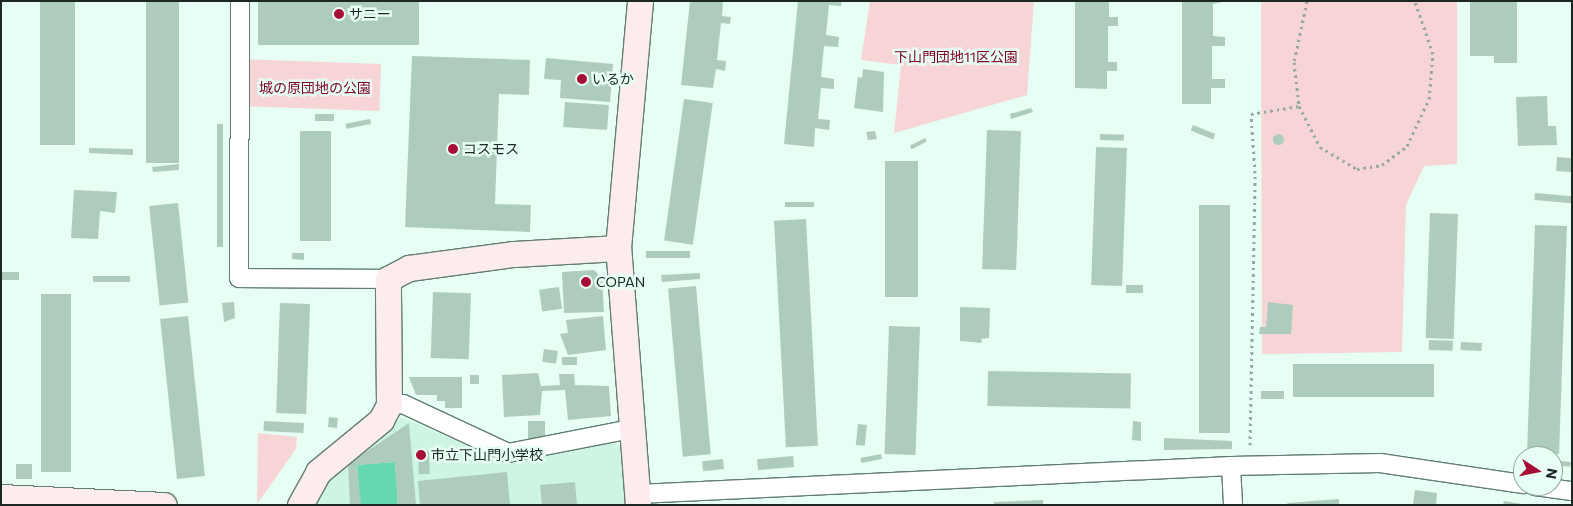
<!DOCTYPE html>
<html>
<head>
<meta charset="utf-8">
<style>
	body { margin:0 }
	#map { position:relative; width:1573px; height:506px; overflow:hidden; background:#e6fef3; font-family:Commissioner,"Noto Sans JP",sans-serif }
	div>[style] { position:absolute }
	.built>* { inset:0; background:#cef5e4 }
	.green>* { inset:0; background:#f7d5d6; transform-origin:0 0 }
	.water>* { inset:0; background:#66d8af; transform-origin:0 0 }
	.building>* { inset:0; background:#aeccbe; transform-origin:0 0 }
	.round { border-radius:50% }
	.path>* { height:3px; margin-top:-1.5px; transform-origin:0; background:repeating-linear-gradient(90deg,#95a8a0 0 2.5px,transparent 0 6.5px) }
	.roads { filter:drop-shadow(1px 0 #627d71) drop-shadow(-1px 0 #627d71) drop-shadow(0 1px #627d71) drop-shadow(0 -1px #627d71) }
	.street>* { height:18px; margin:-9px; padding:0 9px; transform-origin:9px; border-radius:9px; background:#fff }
	.secondary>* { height:25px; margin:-12.5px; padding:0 12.5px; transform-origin:12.5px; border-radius:12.5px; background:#fceced }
	.dots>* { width:14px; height:14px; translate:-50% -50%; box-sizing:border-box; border:2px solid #e6fef3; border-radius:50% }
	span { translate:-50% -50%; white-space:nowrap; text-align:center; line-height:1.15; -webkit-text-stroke:5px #e6fef3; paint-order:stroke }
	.poi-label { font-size:14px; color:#1c2722 }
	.left { translate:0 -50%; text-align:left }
	.park-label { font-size:14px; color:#7e0024 }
	.frame { position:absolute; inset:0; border:2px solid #1c2722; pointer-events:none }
	.north { position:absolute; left:1513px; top:446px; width:50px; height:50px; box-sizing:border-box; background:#e6fef3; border:1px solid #95a89f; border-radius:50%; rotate:101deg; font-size:14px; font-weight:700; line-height:20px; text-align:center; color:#1c2722 }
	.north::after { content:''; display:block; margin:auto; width:18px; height:22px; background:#a70e36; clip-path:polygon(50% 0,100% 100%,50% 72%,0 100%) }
</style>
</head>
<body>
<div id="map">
	<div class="built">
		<div style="clip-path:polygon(402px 417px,505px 463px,607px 441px,620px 446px,625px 505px,312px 505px,339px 468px)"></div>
	</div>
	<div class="green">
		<div style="clip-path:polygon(870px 1px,1034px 1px,1027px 95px,894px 133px,901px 65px,861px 60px)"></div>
		<div style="clip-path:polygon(1261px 1px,1457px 1px,1457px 164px,1424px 166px,1406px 205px,1402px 352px,1262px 354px)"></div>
		<div style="left:381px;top:64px;width:47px;height:131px;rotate:92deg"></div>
		<div style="clip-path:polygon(258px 433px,297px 437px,296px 449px,257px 504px)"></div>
	</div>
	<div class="water">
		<div style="left:395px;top:462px;width:43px;height:38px;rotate:86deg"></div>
	</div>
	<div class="building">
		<div style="left:40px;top:1px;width:35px;height:144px"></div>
		<div style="left:146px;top:1px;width:33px;height:162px"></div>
		<div style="left:258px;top:1px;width:161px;height:44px"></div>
		<div style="clip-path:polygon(690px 1px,723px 1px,722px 16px,731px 17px,730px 24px,721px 23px,717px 60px,726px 61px,725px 71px,716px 69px,713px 88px,681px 85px)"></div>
		<div style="clip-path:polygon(798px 1px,842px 1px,841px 6px,829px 5px,826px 35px,839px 37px,838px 47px,824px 46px,821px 77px,834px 79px,834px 89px,821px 88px,818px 119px,830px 120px,829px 130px,815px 128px,814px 147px,784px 144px)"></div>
		<div style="clip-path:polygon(1075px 1px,1109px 1px,1109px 17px,1118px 17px,1118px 26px,1108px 26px,1108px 62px,1117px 62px,1117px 71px,1107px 71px,1107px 89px,1075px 88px)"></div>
		<div style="clip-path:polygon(1182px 1px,1226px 1px,1213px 4px,1213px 36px,1225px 37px,1225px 46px,1212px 46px,1212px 79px,1225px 79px,1225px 88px,1211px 88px,1211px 104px,1182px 104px)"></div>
		<div style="clip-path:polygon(1470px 1px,1517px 1px,1517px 63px,1494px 63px,1494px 56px,1470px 56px)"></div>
		<div style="clip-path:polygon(412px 56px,530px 60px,529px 95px,499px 94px,495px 204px,531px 205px,530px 232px,405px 227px)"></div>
		<div style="clip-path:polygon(546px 58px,613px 64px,610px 102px,560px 98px,561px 80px,544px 79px)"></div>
		<div style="clip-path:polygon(863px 69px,884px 72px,883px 112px,854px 108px,858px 77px,862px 78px)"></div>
		<div style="clip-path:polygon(1547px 96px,1548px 126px,1556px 126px,1557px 145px,1518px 146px,1516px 97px)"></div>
		<div style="left:684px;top:99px;width:29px;height:143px;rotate:8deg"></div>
		<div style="left:565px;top:102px;width:44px;height:25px;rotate:4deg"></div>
		<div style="clip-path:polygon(1031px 108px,1033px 112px,1011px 119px,1010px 114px)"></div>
		<div style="left:334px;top:114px;width:7px;height:19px;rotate:90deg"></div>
		<div style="left:370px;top:119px;width:5px;height:25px;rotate:79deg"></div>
		<div style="left:217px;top:124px;width:6px;height:123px"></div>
		<div style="left:1193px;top:125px;width:24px;height:6px;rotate:22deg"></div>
		<div style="left:987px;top:130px;width:34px;height:139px;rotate:2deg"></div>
		<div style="left:300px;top:131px;width:31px;height:110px"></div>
		<div style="clip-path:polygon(875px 131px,877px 139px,868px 140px,866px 132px)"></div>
		<div class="round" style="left:1272.5px;top:133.5px;width:11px;height:11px"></div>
		<div style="left:1100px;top:134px;width:24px;height:6px;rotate:2deg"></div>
		<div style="left:925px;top:138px;width:4px;height:17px;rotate:63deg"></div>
		<div style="left:1096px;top:147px;width:31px;height:138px;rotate:2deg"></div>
		<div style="clip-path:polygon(89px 148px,133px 149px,133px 155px,89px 153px)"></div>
		<div style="left:1557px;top:157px;width:15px;height:14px;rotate:4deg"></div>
		<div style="left:885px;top:161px;width:33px;height:136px"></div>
		<div style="clip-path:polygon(179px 164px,179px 170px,153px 172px,152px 167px)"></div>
		<div style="clip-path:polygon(74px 190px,117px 192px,115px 213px,100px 211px,98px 239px,71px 238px)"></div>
		<div style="left:1535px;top:193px;width:37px;height:7px;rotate:5deg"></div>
		<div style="left:785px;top:202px;width:29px;height:5px"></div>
		<div style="left:178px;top:203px;width:100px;height:29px;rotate:84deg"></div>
		<div style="left:1199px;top:205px;width:31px;height:228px"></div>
		<div style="left:1430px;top:213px;width:28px;height:125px;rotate:2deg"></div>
		<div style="left:806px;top:219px;width:227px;height:32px;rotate:87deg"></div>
		<div style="left:1535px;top:225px;width:32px;height:228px;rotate:2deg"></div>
		<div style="left:690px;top:251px;width:7px;height:44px;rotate:90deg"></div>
		<div style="clip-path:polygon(292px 253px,304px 253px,304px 260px,292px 259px)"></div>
		<div style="clip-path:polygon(594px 270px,602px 278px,604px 312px,564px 313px,562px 272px)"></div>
		<div style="left:1px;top:272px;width:18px;height:8px"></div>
		<div style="clip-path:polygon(700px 273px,700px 279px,662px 282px,661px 275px)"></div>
		<div style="left:130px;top:276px;width:6px;height:37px;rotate:90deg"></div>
		<div style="left:1126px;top:285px;width:17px;height:8px"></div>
		<div style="left:696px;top:286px;width:169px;height:28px;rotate:85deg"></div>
		<div style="left:559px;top:287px;width:22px;height:20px;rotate:82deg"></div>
		<div style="left:433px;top:292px;width:38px;height:66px;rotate:2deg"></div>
		<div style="left:41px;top:294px;width:30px;height:178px"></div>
		<div style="clip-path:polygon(234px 302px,235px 318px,224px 322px,222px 303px)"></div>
		<div style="clip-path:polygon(1268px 302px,1293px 305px,1291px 334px,1259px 334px,1260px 327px,1266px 327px)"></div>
		<div style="left:280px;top:303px;width:30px;height:110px;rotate:2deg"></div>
		<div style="clip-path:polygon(960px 307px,990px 308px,989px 338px,981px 339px,982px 343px,960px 341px)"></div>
		<div style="left:188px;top:316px;width:161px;height:28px;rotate:84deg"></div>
		<div style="clip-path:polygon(603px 316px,606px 350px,568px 355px,560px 334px,568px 333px,566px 320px)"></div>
		<div style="left:889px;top:326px;width:31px;height:128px;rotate:2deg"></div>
		<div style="left:1429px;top:340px;width:24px;height:10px;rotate:2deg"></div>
		<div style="left:1461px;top:342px;width:21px;height:8px;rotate:3deg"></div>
		<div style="left:544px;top:349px;width:14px;height:13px;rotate:8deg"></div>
		<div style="left:562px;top:357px;width:15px;height:8px"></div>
		<div style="left:1293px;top:364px;width:141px;height:33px"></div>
		<div style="left:988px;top:371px;width:143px;height:35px;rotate:1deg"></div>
		<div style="clip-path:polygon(538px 373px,541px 386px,560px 385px,559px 374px,574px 374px,575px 385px,609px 386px,611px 416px,568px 420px,565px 390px,542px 391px,540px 415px,504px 417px,502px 375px)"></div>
		<div style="left:470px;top:375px;width:9px;height:9px"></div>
		<div style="clip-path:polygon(409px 377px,462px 377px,462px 408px,445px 408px,445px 401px,437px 401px,437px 395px,416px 395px)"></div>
		<div style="left:1284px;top:391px;width:8px;height:23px;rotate:90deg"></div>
		<div style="left:329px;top:417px;width:9px;height:10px;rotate:6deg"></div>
		<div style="left:264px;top:421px;width:40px;height:10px;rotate:3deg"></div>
		<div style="left:528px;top:421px;width:17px;height:18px"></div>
		<div style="clip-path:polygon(1133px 421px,1141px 422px,1141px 441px,1132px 440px)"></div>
		<div style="clip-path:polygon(409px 423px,416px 505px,398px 505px,395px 462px,357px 465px,361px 505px,350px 505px,348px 464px)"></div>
		<div style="left:858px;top:424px;width:9px;height:21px;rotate:6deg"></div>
		<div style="clip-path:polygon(1164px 438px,1232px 441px,1232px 449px,1164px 450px)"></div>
		<div style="left:429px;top:451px;width:23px;height:11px;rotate:88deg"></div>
		<div style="left:881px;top:454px;width:5px;height:21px;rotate:79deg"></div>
		<div style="left:793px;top:456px;width:11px;height:36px;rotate:85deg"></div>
		<div style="left:723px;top:459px;width:10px;height:21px;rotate:84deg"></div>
		<div style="left:1553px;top:460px;width:18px;height:5px;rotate:6deg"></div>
		<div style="left:16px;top:464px;width:16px;height:15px"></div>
		<div style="clip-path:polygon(507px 472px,510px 505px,420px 505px,418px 481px)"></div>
		<div style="left:575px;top:482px;width:23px;height:35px;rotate:85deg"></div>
		<div style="clip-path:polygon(1415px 490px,1437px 493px,1436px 505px,1413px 505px)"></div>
		<div style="clip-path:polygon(1339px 499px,1339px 505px,1288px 505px,1287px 503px)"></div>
		<div style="clip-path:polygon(1043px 500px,1043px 505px,994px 505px,994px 502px)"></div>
		<div style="clip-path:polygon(1504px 501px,1522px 504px,1521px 505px,1503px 505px)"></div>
	</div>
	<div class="path">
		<div style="left:1307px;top:1px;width:62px;rotate:102deg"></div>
		<div style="left:1294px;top:62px;width:44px;rotate:83.5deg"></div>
		<div style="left:1299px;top:106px;width:46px;rotate:62.9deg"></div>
		<div style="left:1320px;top:147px;width:43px;rotate:30.7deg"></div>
		<div style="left:1357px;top:169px;width:25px;rotate:-9deg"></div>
		<div style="left:1382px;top:165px;width:31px;rotate:-37deg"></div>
		<div style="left:1407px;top:146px;width:52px;rotate:-64.9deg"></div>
		<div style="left:1429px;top:99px;width:45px;rotate:-84.9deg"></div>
		<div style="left:1433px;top:54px;width:56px;rotate:-108.8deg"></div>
		<div style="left:1250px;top:445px;width:272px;rotate:-88.9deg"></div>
		<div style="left:1255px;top:173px;width:59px;rotate:-93.9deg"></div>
		<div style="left:1251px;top:114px;width:49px;rotate:-9.5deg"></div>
	</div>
	<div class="roads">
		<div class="street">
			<div style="left:240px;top:1px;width:277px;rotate:90.2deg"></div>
			<div style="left:239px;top:278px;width:149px;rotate:0.4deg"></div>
			<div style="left:389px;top:405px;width:14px;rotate:-4deg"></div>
			<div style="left:403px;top:404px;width:116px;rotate:25deg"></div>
			<div style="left:508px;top:453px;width:126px;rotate:-11deg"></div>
			<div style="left:1231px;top:466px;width:39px;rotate:87deg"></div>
			<div style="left:1535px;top:486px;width:37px;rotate:8deg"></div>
			<div style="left:638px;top:494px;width:594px;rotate:-2.7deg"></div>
			<div style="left:1231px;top:466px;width:149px;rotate:-1.2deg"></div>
			<div style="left:1380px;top:463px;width:145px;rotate:8.4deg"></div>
		</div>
		<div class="secondary">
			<div style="left:1px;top:497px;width:163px;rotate:2.8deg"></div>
			<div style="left:300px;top:505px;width:38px;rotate:-61deg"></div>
			<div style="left:318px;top:472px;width:82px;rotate:-39.5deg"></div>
			<div style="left:381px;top:420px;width:17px;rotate:-62deg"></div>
			<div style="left:389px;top:405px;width:126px;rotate:-90.5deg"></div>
			<div style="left:388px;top:279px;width:24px;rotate:-28deg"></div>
			<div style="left:409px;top:268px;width:106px;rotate:-7.6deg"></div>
			<div style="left:514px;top:254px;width:104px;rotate:-3.3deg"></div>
			<div style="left:638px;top:505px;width:258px;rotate:-94.4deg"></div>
			<div style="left:618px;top:248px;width:248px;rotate:-84.9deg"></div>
		</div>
	</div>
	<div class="dots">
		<div style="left:339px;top:14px;background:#a70e36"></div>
		<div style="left:582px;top:79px;background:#a70e36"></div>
		<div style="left:453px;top:149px;background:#a70e36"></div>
		<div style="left:586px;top:282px;background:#a70e36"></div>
		<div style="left:421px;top:455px;background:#a70e36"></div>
	</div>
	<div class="poi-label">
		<span class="left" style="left:349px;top:14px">サニー</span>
		<span class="left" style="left:592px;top:79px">いるか</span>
		<span class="left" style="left:463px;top:149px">コスモス</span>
		<span class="left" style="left:596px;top:282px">COPAN</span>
		<span class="left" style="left:431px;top:455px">市立下山門小学校</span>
	</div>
	<div class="park-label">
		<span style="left:956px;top:57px">下山門団地11区公園</span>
		<span style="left:315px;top:88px">城の原団地の公園</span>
	</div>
	<div class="frame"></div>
	<div class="north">N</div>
</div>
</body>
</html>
